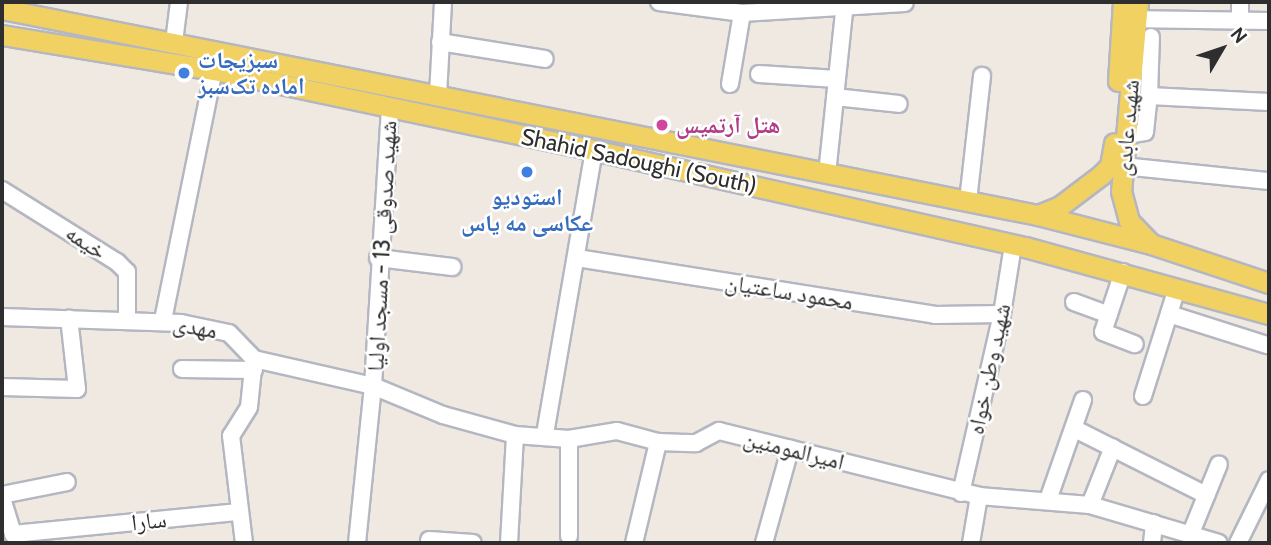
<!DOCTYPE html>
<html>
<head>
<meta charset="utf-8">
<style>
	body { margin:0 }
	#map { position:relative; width:1271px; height:545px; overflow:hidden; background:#efe9e1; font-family:Cabin,"Noto Naskh Arabic",sans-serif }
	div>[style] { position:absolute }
	.roads { filter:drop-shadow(2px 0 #b4b7c1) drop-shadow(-2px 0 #b4b7c1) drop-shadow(0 2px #b4b7c1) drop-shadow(0 -2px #b4b7c1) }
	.minor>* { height:16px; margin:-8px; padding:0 8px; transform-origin:8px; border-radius:8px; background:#fff }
	.major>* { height:19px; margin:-9.5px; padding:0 9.5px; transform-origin:9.5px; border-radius:9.5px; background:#f2d163 }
	.dots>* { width:19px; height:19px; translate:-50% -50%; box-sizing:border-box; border:4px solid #fff; border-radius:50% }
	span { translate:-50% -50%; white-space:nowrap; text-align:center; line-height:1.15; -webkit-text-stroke:5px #fff; paint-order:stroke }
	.shop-label { font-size:23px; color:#366cbe; font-weight:700 }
	.left { translate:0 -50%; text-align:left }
	.hotel-label { font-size:23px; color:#b23c85; font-weight:700 }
	.street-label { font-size:23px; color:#2e2e2e }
	.frame { position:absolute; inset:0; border:4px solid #2e2e2e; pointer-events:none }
	.north { position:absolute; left:1187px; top:14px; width:70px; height:70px; -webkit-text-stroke:5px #fff; paint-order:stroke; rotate:51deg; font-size:19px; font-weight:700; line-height:28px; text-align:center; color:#2e2e2e }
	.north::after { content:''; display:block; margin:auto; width:24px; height:32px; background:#2e2e2e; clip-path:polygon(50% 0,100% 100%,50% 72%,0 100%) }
</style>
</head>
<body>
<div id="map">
	<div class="roads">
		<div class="minor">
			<div style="left:659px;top:2px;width:84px;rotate:7.5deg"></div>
			<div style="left:742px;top:13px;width:163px;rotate:-3.5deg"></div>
			<div style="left:1125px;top:19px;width:144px;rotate:0.8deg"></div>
			<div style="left:1240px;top:21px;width:19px;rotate:-90deg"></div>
			<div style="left:174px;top:42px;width:40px;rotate:-82.9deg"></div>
			<div style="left:440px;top:42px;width:106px;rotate:9.2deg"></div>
			<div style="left:759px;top:74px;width:78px;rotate:3.7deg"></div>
			<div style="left:730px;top:84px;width:72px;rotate:-80.4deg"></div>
			<div style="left:438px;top:95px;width:93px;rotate:-86.9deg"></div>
			<div style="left:1149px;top:96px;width:59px;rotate:-88.1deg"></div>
			<div style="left:835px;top:97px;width:64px;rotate:6.2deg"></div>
			<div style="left:1127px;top:135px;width:18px;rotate:-9deg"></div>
			<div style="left:1145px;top:132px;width:36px;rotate:-84deg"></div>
			<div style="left:1149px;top:96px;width:120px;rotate:2.9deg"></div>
			<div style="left:1123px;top:166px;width:147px;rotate:5.9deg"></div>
			<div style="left:827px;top:174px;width:173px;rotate:-84deg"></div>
			<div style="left:2px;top:190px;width:136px;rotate:32.1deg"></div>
			<div style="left:117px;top:262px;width:14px;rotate:45deg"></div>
			<div style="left:127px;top:272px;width:49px;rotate:90deg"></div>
			<div style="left:968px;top:201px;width:126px;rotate:-83.6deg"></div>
			<div style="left:378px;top:258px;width:75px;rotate:6.9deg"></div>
			<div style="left:577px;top:258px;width:363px;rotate:9deg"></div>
			<div style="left:935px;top:315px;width:67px;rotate:-0.9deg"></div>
			<div style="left:1123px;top:272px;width:63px;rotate:108.4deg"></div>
			<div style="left:1103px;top:332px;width:34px;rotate:21deg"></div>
			<div style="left:1074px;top:302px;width:37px;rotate:20deg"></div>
			<div style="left:1169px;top:314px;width:103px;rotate:17.6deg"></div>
			<div style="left:2px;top:317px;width:179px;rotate:1.9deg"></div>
			<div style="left:181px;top:323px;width:49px;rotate:11.8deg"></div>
			<div style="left:229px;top:333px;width:36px;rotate:46deg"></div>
			<div style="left:254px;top:359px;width:122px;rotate:12.8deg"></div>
			<div style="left:373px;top:386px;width:76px;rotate:22.5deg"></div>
			<div style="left:443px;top:415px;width:75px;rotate:15.5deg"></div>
			<div style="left:515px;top:435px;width:54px;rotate:4.2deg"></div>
			<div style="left:569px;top:439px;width:49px;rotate:-9.5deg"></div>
			<div style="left:617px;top:431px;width:42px;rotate:15deg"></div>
			<div style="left:658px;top:442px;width:38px;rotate:2deg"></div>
			<div style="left:696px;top:443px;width:26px;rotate:-28deg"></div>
			<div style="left:719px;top:431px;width:268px;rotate:14deg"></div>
			<div style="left:979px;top:496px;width:111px;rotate:4.6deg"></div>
			<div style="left:1090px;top:505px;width:134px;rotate:16.4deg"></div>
			<div style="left:163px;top:320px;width:255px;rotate:-78.5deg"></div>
			<div style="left:182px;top:369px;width:72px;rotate:0.8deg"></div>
			<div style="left:2px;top:387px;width:75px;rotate:1.5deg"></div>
			<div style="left:77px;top:389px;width:71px;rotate:-96.4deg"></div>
			<div style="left:1143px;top:396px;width:113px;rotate:-72.5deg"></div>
			<div style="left:1075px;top:429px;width:147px;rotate:26.7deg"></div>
			<div style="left:545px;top:434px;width:288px;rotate:-80.2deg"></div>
			<div style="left:569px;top:439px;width:97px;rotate:90deg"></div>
			<div style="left:961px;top:493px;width:184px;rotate:-77.1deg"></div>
			<div style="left:1002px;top:314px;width:70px;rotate:-80.9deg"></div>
			<div style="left:2px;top:495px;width:66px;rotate:-11.3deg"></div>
			<div style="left:2px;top:498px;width:38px;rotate:73deg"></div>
			<div style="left:13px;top:534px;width:227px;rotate:-5.6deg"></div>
			<div style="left:1048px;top:500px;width:106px;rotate:-70.7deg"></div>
			<div style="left:1090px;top:505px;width:62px;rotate:-68.4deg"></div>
			<div style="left:1191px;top:533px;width:74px;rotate:-67.9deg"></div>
			<div style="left:429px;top:540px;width:44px;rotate:3.9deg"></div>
			<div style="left:244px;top:543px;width:108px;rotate:-96.9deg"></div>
			<div style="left:231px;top:436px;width:34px;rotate:-58deg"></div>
			<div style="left:249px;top:407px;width:48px;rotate:-84.1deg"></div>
			<div style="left:357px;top:543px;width:158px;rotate:-84.2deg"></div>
			<div style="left:373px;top:386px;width:280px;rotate:-86.5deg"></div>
			<div style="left:509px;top:543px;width:108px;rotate:-86.8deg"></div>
			<div style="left:634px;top:543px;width:104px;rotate:-76.6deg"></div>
			<div style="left:764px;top:543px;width:98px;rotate:-74.5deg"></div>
			<div style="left:971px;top:543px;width:48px;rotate:-80.3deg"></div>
			<div style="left:1152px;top:543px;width:20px;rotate:-84deg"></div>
			<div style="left:1238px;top:543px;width:70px;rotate:-63.8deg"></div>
		</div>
		<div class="major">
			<div style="left:1138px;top:2px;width:190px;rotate:95.1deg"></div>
			<div style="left:1121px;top:191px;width:31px;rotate:75deg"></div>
			<div style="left:1129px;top:221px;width:32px;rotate:46deg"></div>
			<div style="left:2px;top:9px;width:1056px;rotate:11.25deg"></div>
			<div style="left:1038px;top:215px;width:117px;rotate:14.4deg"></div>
			<div style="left:1151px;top:244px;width:124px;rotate:18.3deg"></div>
			<div style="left:2px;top:35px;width:215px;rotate:9.4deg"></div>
			<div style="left:214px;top:70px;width:388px;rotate:11.9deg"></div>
			<div style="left:594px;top:150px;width:442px;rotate:12.7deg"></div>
			<div style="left:1025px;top:247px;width:253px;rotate:15.4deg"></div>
			<div style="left:1118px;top:81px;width:79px;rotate:-86.4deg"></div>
			<div style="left:1038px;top:215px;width:24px;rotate:-22deg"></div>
			<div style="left:1060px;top:206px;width:51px;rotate:-37.1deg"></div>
			<div style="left:1101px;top:175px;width:13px;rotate:-45deg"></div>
			<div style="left:1110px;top:166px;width:23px;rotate:-80deg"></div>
		</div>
	</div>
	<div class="dots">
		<div style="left:184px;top:73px;background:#3f7fe0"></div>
		<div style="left:662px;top:125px;background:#d1479c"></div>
		<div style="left:527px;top:172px;background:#3f7fe0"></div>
	</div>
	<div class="shop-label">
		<span class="left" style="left:198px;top:73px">سبزیجات<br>اماده تک‌سبز</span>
		<span style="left:527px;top:210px">استودیو<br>عکاسی مه یاس</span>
	</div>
	<div class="hotel-label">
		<span class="left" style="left:676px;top:125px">هتل آرتمیس</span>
	</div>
	<div class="street-label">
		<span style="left:1127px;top:128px;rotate:-85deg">شهید عابدی</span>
		<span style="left:639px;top:161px;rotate:12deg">Shahid Sadoughi (South)</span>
		<span style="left:86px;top:242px;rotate:33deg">خیمه</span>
		<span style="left:382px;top:246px;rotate:-87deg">شهید صدوقی 13 - مسجد اولیا</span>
		<span style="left:789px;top:292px;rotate:9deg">محمود ساعتیان</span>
		<span style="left:195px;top:327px;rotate:10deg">مهدی</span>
		<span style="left:989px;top:369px;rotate:-78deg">شهید وطن خواه</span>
		<span style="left:794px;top:450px;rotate:14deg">امیرالمومنین</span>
		<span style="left:149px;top:521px;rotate:-6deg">سارا</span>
	</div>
	<div class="frame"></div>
	<div class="north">N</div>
</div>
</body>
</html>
